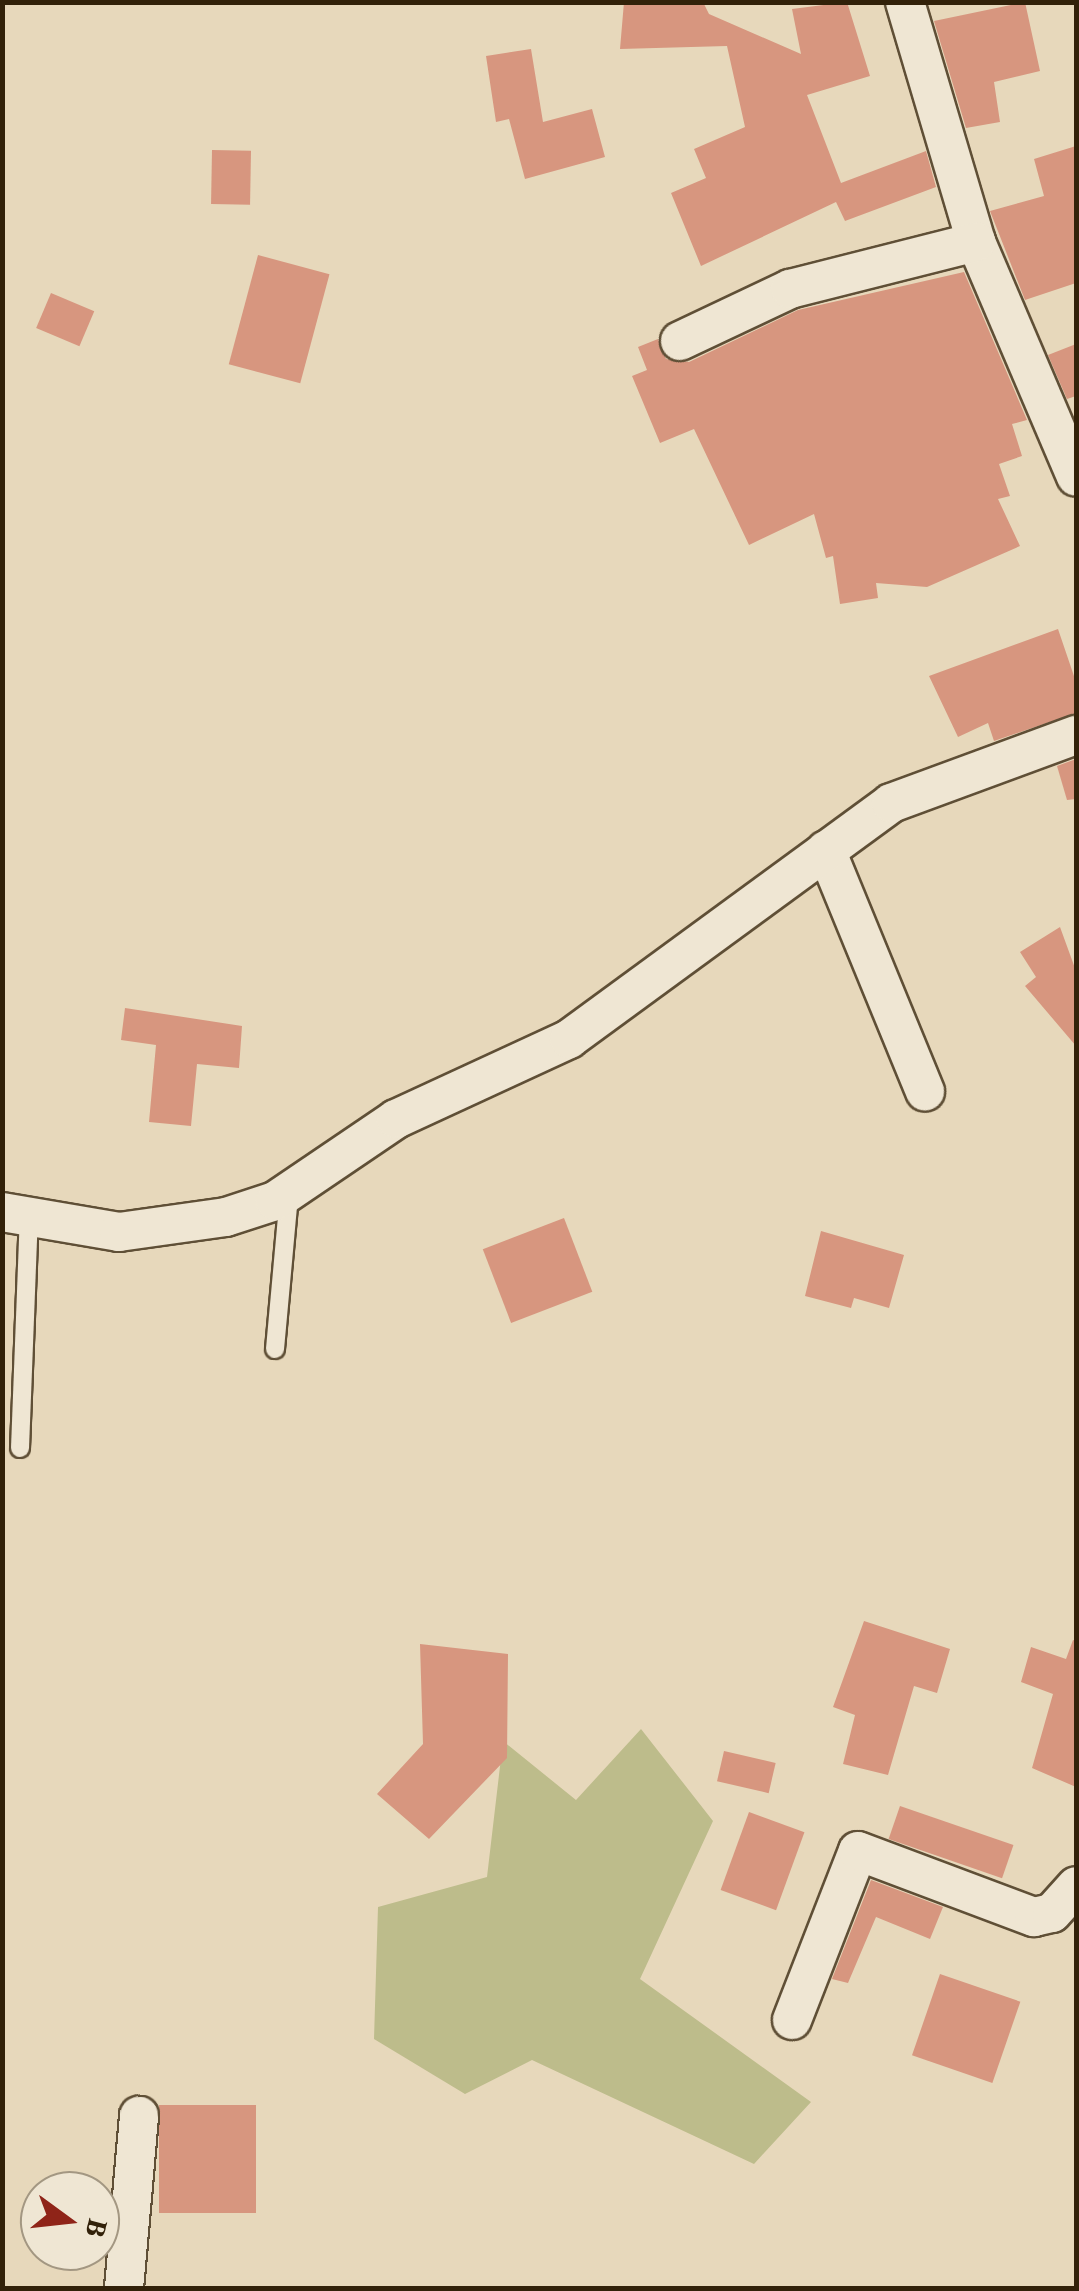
<!DOCTYPE html>
<html>
<head>
<meta charset="utf-8">
<style>
	body { margin:0 }
	#map { position:relative; width:1079px; height:2291px; overflow:hidden; background:#e7d8bb; font-family:"EB Garamond",serif }
	div>[style] { position:absolute }
	.green>* { inset:0; background:#bdbc8b }
	.building>* { inset:0; background:#d7967f; transform-origin:0 0 }
	.roads { filter:drop-shadow(2px 0 #5f4f36) drop-shadow(-2px 0 #5f4f36) drop-shadow(0 2px #5f4f36) drop-shadow(0 -2px #5f4f36) }
	.lane>* { height:18px; margin:-9px; padding:0 9px; transform-origin:9px; border-radius:9px; background:#efe6d3 }
	.street>* { height:38px; margin:-19px; padding:0 19px; transform-origin:19px; border-radius:19px; background:#efe6d3 }
	span { translate:-50% -50%; white-space:nowrap; text-align:center; line-height:1.15; -webkit-text-stroke:10px #efe6d3; paint-order:stroke }
	.frame { position:absolute; inset:0; border:5px solid #322109; pointer-events:none }
	.north { position:absolute; left:20px; top:2171px; width:100px; height:100px; box-sizing:border-box; background:#efe6d3; border:2px solid #a39782; border-radius:50%; rotate:105deg; font-size:28px; font-weight:700; line-height:40px; text-align:center; color:#322109 }
	.north::after { content:''; display:block; margin:auto; width:35px; height:45px; background:#8f2418; clip-path:polygon(50% 0,100% 100%,50% 72%,0 100%) }
</style>
</head>
<body>
<div id="map">
	<div class="green">
		<div style="clip-path:polygon(641px 1729px,713px 1821px,640px 1979px,811px 2102px,754px 2164px,532px 2060px,465px 2094px,374px 2039px,378px 1907px,487px 1877px,503px 1741px,576px 1800px)"></div>
	</div>
	<div class="building">
		<div style="clip-path:polygon(624px 2px,703px 2px,709px 14px,801px 54px,792px 9px,847px 2px,870px 76px,807px 95px,841px 183px,926px 151px,936px 187px,845px 221px,836px 202px,701px 266px,671px 193px,706px 178px,694px 149px,745px 127px,727px 46px,620px 49px)"></div>
		<div style="clip-path:polygon(1025px 2px,1040px 71px,994px 82px,1000px 122px,966px 128px,934px 21px)"></div>
		<div style="clip-path:polygon(531px 49px,543px 122px,592px 109px,605px 157px,525px 179px,509px 119px,496px 122px,486px 56px)"></div>
		<div style="clip-path:polygon(1076px 146px,1076px 283px,1025px 300px,990px 211px,1044px 196px,1034px 159px)"></div>
		<div style="left:212px;top:150px;width:39px;height:54px;rotate:1deg"></div>
		<div style="left:258px;top:255px;width:74px;height:113px;rotate:15deg"></div>
		<div style="clip-path:polygon(964px 272px,1027px 420px,1012px 424px,1022px 456px,999px 464px,1010px 496px,998px 499px,1020px 546px,927px 587px,876px 583px,878px 598px,840px 604px,833px 556px,826px 558px,814px 514px,749px 545px,694px 429px,660px 443px,632px 376px,647px 370px,638px 347px,658px 339px,666px 359px,689px 362px,798px 310px)"></div>
		<div style="left:51px;top:293px;width:47px;height:38px;rotate:23deg"></div>
		<div style="clip-path:polygon(1076px 344px,1076px 396px,1067px 399px,1048px 355px)"></div>
		<div style="clip-path:polygon(1058px 629px,1076px 682px,1076px 713px,994px 741px,988px 723px,958px 737px,929px 676px)"></div>
		<div style="clip-path:polygon(1076px 759px,1076px 799px,1067px 800px,1057px 766px)"></div>
		<div style="clip-path:polygon(1060px 927px,1076px 971px,1076px 1046px,1025px 986px,1036px 977px,1020px 952px)"></div>
		<div style="clip-path:polygon(125px 1008px,242px 1026px,239px 1068px,197px 1064px,191px 1126px,149px 1122px,156px 1045px,121px 1040px)"></div>
		<div style="left:564px;top:1218px;width:79px;height:87px;rotate:69deg"></div>
		<div style="clip-path:polygon(821px 1231px,904px 1255px,889px 1308px,854px 1298px,851px 1308px,805px 1296px)"></div>
		<div style="clip-path:polygon(864px 1621px,950px 1649px,937px 1693px,914px 1686px,888px 1775px,843px 1764px,855px 1715px,833px 1707px)"></div>
		<div style="clip-path:polygon(1073px 1640px,1076px 1641px,1076px 1787px,1032px 1768px,1053px 1694px,1021px 1682px,1031px 1647px,1066px 1659px)"></div>
		<div style="clip-path:polygon(420px 1644px,508px 1654px,507px 1758px,429px 1839px,377px 1794px,423px 1744px)"></div>
		<div style="left:724px;top:1751px;width:53px;height:31px;rotate:13deg"></div>
		<div style="left:900px;top:1806px;width:120px;height:35px;rotate:19deg"></div>
		<div style="left:749px;top:1812px;width:59px;height:83px;rotate:20deg"></div>
		<div style="clip-path:polygon(871px 1880px,943px 1907px,930px 1939px,876px 1917px,848px 1983px,832px 1979px)"></div>
		<div style="left:940px;top:1974px;width:85px;height:86px;rotate:19deg"></div>
		<div style="left:159px;top:2105px;width:97px;height:108px"></div>
	</div>
	<div class="roads">
		<div class="lane">
			<div style="left:275px;top:1349px;width:156px;rotate:-84.8deg"></div>
			<div style="left:20px;top:1448px;width:231px;rotate:-87.8deg"></div>
		</div>
		<div class="street">
			<div style="left:905px;top:2px;width:250px;rotate:73.5deg"></div>
			<div style="left:976px;top:242px;width:255px;rotate:66.9deg"></div>
			<div style="left:680px;top:341px;width:122px;rotate:-25.3deg"></div>
			<div style="left:790px;top:289px;width:192px;rotate:-14.2deg"></div>
			<div style="left:826px;top:850px;width:261px;rotate:67.7deg"></div>
			<div style="left:2px;top:1212px;width:119px;rotate:9.7deg"></div>
			<div style="left:119px;top:1232px;width:108px;rotate:-8deg"></div>
			<div style="left:226px;top:1217px;width:52px;rotate:-18.1deg"></div>
			<div style="left:275px;top:1201px;width:146px;rotate:-34.1deg"></div>
			<div style="left:396px;top:1119px;width:191px;rotate:-24.8deg"></div>
			<div style="left:569px;top:1039px;width:399px;rotate:-36.2deg"></div>
			<div style="left:891px;top:803px;width:197px;rotate:-20.2deg"></div>
			<div style="left:792px;top:2020px;width:181px;rotate:-68.7deg"></div>
			<div style="left:858px;top:1851px;width:188px;rotate:20.6deg"></div>
			<div style="left:1034px;top:1917px;width:18px;rotate:-13deg"></div>
			<div style="left:1052px;top:1913px;width:36px;rotate:-48deg"></div>
			<div style="left:124px;top:2288px;width:173px;rotate:-85deg"></div>
		</div>
	</div>
	<div class="frame"></div>
	<div class="north">B</div>
</div>
</body>
</html>
